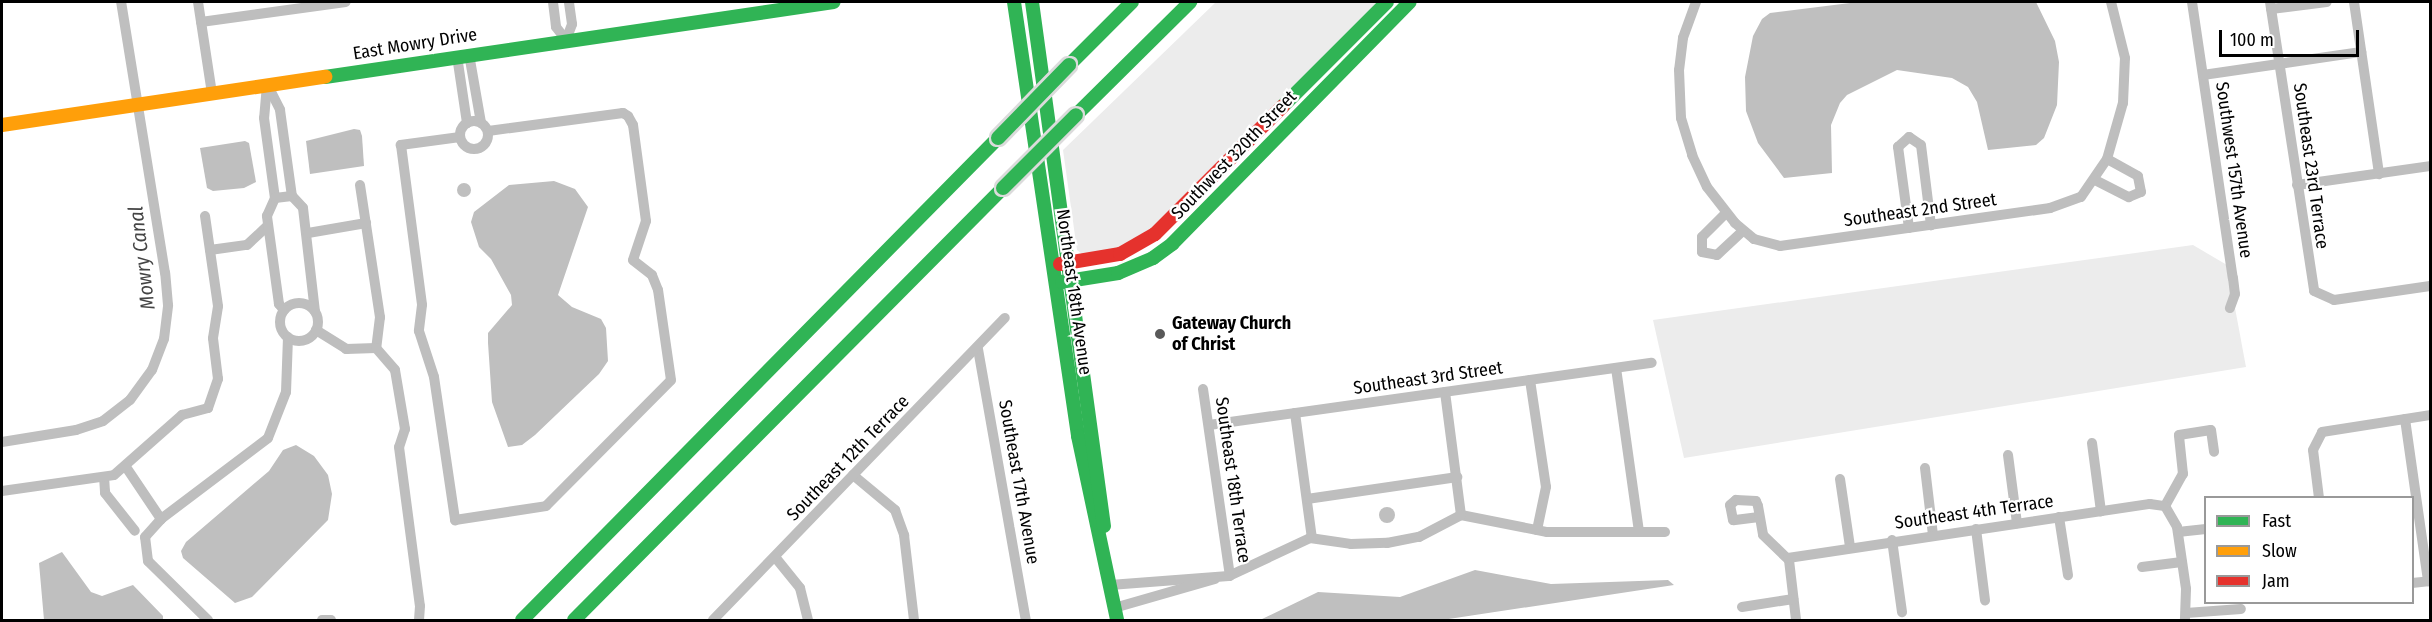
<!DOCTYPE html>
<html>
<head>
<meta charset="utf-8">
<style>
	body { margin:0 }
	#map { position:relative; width:2432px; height:622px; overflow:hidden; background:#fff; font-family:"Fira Sans Condensed",sans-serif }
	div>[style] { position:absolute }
	.green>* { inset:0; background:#ececec }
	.water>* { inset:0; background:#bfbfbf }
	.round { border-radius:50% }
	.canal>* { height:10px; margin:-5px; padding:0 5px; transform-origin:5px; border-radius:5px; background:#bfbfbf }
	.street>* { height:10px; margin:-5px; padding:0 5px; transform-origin:5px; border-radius:5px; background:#bebebe }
	.street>.ring { margin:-5px; padding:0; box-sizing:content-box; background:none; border:10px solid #bebebe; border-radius:50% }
	.fast>* { height:14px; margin:-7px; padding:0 7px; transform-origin:7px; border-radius:7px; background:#30b455 }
	.slow>* { height:14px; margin:-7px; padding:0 7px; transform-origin:7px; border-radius:7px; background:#ff9f0a }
	.jam>* { height:14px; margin:-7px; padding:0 7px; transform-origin:7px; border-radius:7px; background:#e5322d }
	.bridges { filter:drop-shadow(2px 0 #dbdbdb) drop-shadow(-2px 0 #dbdbdb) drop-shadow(0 2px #dbdbdb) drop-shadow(0 -2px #dbdbdb) }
	.fast-bridge>* { height:14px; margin:-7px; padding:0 7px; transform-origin:7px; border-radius:7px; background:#30b455 }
	.dots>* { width:16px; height:16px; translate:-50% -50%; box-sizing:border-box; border:3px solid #fff; border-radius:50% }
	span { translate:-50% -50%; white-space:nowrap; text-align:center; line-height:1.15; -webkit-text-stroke:4.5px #fff; paint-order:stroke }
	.street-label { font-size:18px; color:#000 }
	.poi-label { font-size:18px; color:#000; font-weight:700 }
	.left { translate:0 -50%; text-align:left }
	.water-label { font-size:20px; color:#444; font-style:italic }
	.frame { position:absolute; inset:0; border:3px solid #000; pointer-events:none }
	.legend { position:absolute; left:2204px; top:496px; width:210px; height:108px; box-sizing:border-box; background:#fff; border:2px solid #999; margin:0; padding:8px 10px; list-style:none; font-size:18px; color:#000 }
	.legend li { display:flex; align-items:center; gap:12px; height:30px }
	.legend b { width:30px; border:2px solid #999 }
	.scale { position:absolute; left:2219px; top:30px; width:140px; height:27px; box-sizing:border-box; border:3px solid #000; border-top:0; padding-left:8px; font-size:18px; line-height:21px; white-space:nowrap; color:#000; -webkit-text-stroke:4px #fff; paint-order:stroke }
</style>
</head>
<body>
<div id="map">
	<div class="green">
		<div style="clip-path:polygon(1216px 2px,1378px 2px,1153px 229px,1121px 248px,1083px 255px,1077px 250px,1063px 150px)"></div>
		<div style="clip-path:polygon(2193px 245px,2227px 265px,2246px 367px,1684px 458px,1653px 320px)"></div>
	</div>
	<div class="water">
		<div style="clip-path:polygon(1858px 2px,2036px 2px,2055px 41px,2059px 62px,2057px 105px,2044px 138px,2036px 145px,1988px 150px,1977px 102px,1968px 87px,1952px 78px,1897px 70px,1847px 95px,1840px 103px,1831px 125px,1832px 173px,1784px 178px,1758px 143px,1746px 111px,1745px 77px,1753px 36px,1762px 19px,1770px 13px)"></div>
		<div style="clip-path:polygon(354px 129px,360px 130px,362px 136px,364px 166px,310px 174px,306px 141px)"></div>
		<div style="clip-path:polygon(245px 141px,249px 143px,256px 182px,244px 188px,213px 191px,207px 188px,200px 148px)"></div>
		<div style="clip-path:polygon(554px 181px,575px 189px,588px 207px,558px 295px,572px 307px,601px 319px,606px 328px,608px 361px,599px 374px,535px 435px,522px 445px,508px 447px,492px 402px,488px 343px,488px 333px,512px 305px,511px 295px,491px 259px,479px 247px,471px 222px,474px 212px,509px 185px)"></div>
		<div class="round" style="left:457px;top:183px;width:14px;height:14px"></div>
		<div style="clip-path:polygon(296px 445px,314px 456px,328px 475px,332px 494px,328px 520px,252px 597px,235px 603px,183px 558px,181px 551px,186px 542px,269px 471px,283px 450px)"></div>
		<div class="round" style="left:1379px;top:507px;width:16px;height:16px"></div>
		<div style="clip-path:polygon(62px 552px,91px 592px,102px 596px,133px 585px,163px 616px,163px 620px,44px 620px,39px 563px)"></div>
		<div style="clip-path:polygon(1475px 570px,1551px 584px,1668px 580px,1674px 585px,1442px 620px,1260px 620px,1318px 592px,1400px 597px)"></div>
	</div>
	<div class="canal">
		<div style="left:2px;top:442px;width:75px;rotate:-9.2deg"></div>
		<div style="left:76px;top:430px;width:28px;rotate:-18deg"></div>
		<div style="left:103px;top:421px;width:34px;rotate:-38deg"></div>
		<div style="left:130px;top:400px;width:37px;rotate:-54deg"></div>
		<div style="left:152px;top:370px;width:33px;rotate:-69deg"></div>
		<div style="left:164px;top:339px;width:34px;rotate:-83deg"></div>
		<div style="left:168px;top:305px;width:32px;rotate:-95deg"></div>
		<div style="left:165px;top:273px;width:275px;rotate:-99.2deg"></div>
	</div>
	<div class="street">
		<div style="left:198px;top:2px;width:93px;rotate:81.3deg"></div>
		<div style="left:553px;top:2px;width:25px;rotate:83deg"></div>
		<div style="left:556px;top:27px;width:16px;rotate:52deg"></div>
		<div style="left:1696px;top:2px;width:38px;rotate:110deg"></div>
		<div style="left:1683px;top:38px;width:32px;rotate:97deg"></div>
		<div style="left:1679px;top:70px;width:48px;rotate:87.6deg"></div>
		<div style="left:1681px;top:118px;width:39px;rotate:73deg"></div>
		<div style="left:1692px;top:155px;width:35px;rotate:65deg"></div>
		<div style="left:1707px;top:187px;width:46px;rotate:52.1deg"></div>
		<div style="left:1735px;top:223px;width:25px;rotate:40deg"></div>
		<div style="left:1754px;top:239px;width:27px;rotate:15deg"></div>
		<div style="left:1780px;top:246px;width:273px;rotate:-8deg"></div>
		<div style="left:2050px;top:208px;width:33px;rotate:-20deg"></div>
		<div style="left:2081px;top:197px;width:46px;rotate:-55.6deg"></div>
		<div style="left:2107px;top:159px;width:58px;rotate:-74.1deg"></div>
		<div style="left:2123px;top:103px;width:45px;rotate:-87.5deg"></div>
		<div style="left:2125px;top:58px;width:58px;rotate:-104deg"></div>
		<div style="left:2192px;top:2px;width:279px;rotate:81.6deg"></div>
		<div style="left:2233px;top:278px;width:16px;rotate:83deg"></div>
		<div style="left:2235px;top:294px;width:15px;rotate:110deg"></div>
		<div style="left:2270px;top:2px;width:292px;rotate:81.3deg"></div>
		<div style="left:2314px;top:291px;width:22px;rotate:24deg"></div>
		<div style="left:2334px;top:300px;width:97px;rotate:-8.3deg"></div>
		<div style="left:2354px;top:2px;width:174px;rotate:81.7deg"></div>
		<div style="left:2271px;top:9px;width:56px;rotate:-7.1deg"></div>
		<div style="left:201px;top:22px;width:146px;rotate:-7.9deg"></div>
		<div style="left:566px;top:40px;width:17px;rotate:-69deg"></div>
		<div style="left:572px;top:24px;width:22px;rotate:-98deg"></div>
		<div style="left:469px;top:54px;width:70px;rotate:80.1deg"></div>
		<div style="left:457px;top:56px;width:68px;rotate:81.5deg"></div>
		<div style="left:2203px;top:75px;width:160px;rotate:-8.3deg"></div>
		<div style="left:267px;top:84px;width:29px;rotate:63deg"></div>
		<div style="left:280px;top:110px;width:87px;rotate:82.1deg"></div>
		<div style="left:292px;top:196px;width:16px;rotate:47deg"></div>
		<div style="left:303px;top:208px;width:104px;rotate:83.4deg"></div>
		<div style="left:267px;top:85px;width:33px;rotate:95deg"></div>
		<div style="left:264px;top:118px;width:81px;rotate:82.2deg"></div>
		<div class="ring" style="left:460px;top:121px;width:18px;height:18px"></div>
		<div style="left:460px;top:137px;width:60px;rotate:172.3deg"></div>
		<div style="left:401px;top:145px;width:161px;rotate:82.5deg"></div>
		<div style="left:422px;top:305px;width:26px;rotate:97deg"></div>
		<div style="left:419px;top:331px;width:48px;rotate:71.9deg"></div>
		<div style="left:434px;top:377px;width:145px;rotate:81.6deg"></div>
		<div style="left:455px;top:520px;width:92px;rotate:-8.7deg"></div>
		<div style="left:546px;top:506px;width:177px;rotate:-45.2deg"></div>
		<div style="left:671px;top:380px;width:91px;rotate:-98.2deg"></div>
		<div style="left:658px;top:290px;width:16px;rotate:-112deg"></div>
		<div style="left:652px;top:275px;width:24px;rotate:-142deg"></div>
		<div style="left:633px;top:260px;width:41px;rotate:-71.6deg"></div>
		<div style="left:646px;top:221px;width:97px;rotate:-97.7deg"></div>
		<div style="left:633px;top:125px;width:10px;rotate:-119deg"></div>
		<div style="left:628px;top:116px;width:6px;rotate:-149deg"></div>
		<div style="left:623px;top:113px;width:136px;rotate:172.4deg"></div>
		<div style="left:2095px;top:180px;width:38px;rotate:27deg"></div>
		<div style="left:2129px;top:197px;width:13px;rotate:-23deg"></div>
		<div style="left:2141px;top:192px;width:16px;rotate:-101deg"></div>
		<div style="left:2138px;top:176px;width:35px;rotate:-151deg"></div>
		<div style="left:360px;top:185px;width:134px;rotate:81.4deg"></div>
		<div style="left:380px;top:317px;width:31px;rotate:97deg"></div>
		<div style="left:2297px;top:185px;width:134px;rotate:-8.1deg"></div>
		<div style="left:1726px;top:213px;width:34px;rotate:135deg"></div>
		<div style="left:1702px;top:237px;width:15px;rotate:90deg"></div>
		<div style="left:1702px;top:252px;width:15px;rotate:11deg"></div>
		<div style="left:1717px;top:255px;width:35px;rotate:-43deg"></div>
		<div style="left:1909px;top:228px;width:82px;rotate:-97.7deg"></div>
		<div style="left:1898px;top:147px;width:15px;rotate:-42deg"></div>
		<div style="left:1909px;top:137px;width:14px;rotate:34deg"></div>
		<div style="left:1921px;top:145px;width:81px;rotate:82.9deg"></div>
		<div style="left:308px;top:233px;width:59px;rotate:-9.8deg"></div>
		<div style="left:210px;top:250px;width:37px;rotate:-8deg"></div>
		<div style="left:247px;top:245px;width:26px;rotate:-43deg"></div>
		<div class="ring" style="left:280px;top:303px;width:28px;height:28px"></div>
		<div style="left:284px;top:310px;width:8px;rotate:-130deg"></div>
		<div style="left:279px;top:304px;width:89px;rotate:-97.8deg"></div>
		<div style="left:267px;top:216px;width:20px;rotate:-66deg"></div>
		<div style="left:275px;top:198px;width:17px;rotate:-7deg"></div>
		<div style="left:316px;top:330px;width:36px;rotate:32deg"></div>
		<div style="left:346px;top:349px;width:30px;rotate:-2deg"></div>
		<div style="left:376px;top:348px;width:29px;rotate:49deg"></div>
		<div style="left:395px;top:370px;width:60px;rotate:80.4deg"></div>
		<div style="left:405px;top:429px;width:19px;rotate:108deg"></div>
		<div style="left:399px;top:447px;width:160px;rotate:82.5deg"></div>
		<div style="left:420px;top:606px;width:14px;rotate:94deg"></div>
		<div style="left:978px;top:349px;width:275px;rotate:80deg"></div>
		<div style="left:1616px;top:368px;width:165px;rotate:82deg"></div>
		<div style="left:1530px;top:380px;width:108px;rotate:81.5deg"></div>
		<div style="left:1546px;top:487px;width:44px;rotate:101.8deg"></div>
		<div style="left:1203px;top:389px;width:189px;rotate:81.8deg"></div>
		<div style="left:1445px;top:392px;width:124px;rotate:82.6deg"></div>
		<div style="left:1295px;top:413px;width:126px;rotate:82.3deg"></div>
		<div style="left:2405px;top:419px;width:164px;rotate:81.9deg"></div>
		<div style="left:1209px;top:425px;width:447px;rotate:-8deg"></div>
		<div style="left:2092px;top:443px;width:69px;rotate:82.5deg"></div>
		<div style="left:2008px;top:455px;width:69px;rotate:82.5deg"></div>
		<div style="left:126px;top:467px;width:63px;rotate:56.1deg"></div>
		<div style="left:1925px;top:468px;width:67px;rotate:83.2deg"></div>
		<div style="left:853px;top:475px;width:55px;rotate:39.8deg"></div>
		<div style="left:895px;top:510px;width:27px;rotate:70deg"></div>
		<div style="left:904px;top:535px;width:86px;rotate:83.3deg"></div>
		<div style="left:104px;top:477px;width:16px;rotate:86deg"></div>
		<div style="left:105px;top:493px;width:48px;rotate:51.7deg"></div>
		<div style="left:1840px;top:479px;width:69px;rotate:81.6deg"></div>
		<div style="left:2px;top:491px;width:113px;rotate:-8.1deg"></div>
		<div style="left:114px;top:475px;width:91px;rotate:-41.4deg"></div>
		<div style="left:182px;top:415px;width:27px;rotate:-15deg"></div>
		<div style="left:208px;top:408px;width:31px;rotate:-71deg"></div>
		<div style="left:218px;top:379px;width:41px;rotate:-97deg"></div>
		<div style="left:213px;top:338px;width:32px;rotate:-81deg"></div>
		<div style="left:218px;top:306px;width:91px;rotate:-98.2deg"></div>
		<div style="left:2319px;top:498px;width:48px;rotate:-97.1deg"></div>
		<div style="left:2313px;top:450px;width:20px;rotate:-63deg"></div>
		<div style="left:2322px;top:432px;width:109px;rotate:-8.9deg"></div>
		<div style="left:1307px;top:499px;width:152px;rotate:-8.3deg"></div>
		<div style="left:2165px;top:506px;width:37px;rotate:-61deg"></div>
		<div style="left:2183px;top:474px;width:39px;rotate:-96deg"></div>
		<div style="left:2179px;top:435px;width:32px;rotate:-9deg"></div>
		<div style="left:2211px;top:430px;width:22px;rotate:82deg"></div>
		<div style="left:2165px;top:506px;width:24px;rotate:60deg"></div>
		<div style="left:2177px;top:527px;width:63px;rotate:81.7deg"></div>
		<div style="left:2186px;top:589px;width:31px;rotate:92deg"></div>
		<div style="left:1461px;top:515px;width:88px;rotate:11.2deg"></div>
		<div style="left:1547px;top:532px;width:118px"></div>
		<div style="left:1759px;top:517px;width:26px;rotate:173deg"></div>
		<div style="left:1733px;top:520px;width:15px;rotate:-101deg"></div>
		<div style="left:1730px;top:505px;width:8px;rotate:-40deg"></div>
		<div style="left:1736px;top:500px;width:20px;rotate:3deg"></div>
		<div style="left:1756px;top:501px;width:5px;rotate:68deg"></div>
		<div style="left:1758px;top:506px;width:29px;rotate:80deg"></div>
		<div style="left:1763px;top:535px;width:36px;rotate:44deg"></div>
		<div style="left:1789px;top:560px;width:60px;rotate:83.3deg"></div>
		<div style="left:2059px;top:517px;width:59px;rotate:81.2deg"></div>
		<div style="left:1976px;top:529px;width:72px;rotate:82.8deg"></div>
		<div style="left:2178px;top:532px;width:28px;rotate:-6deg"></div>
		<div style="left:1892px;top:540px;width:73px;rotate:82.1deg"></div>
		<div style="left:775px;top:557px;width:40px;rotate:51deg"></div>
		<div style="left:800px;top:588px;width:33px;rotate:76deg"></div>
		<div style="left:1788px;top:558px;width:366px;rotate:-8.5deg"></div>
		<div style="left:2150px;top:504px;width:15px;rotate:8deg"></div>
		<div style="left:2142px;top:567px;width:40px;rotate:-7.1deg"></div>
		<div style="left:2412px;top:583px;width:18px;rotate:-6deg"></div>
		<div style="left:1110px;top:585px;width:119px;rotate:-4.3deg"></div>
		<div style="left:1229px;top:576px;width:89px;rotate:-25.1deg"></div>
		<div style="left:1310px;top:538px;width:41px;rotate:8.3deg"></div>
		<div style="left:1351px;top:544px;width:36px;rotate:-2deg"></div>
		<div style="left:1387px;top:543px;width:33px;rotate:-11deg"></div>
		<div style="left:1419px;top:537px;width:47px;rotate:-27.6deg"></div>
		<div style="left:1742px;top:607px;width:52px;rotate:-8.9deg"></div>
		<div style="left:1114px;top:608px;width:105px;rotate:-16deg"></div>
		<div style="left:2186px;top:613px;width:55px;rotate:-4.2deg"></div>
		<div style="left:208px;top:620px;width:84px;rotate:-135.5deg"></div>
		<div style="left:148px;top:561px;width:24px;rotate:-97deg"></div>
		<div style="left:145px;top:537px;width:24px;rotate:-48deg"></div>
		<div style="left:161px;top:519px;width:134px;rotate:-37.1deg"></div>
		<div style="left:268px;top:438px;width:49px;rotate:-68.6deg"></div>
		<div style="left:286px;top:392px;width:55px;rotate:-87.9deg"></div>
		<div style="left:322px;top:620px;width:9px"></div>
		<div style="left:713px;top:620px;width:420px;rotate:-46deg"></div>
	</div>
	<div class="fast">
		<div style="left:1014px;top:2px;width:439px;rotate:81.6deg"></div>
		<div style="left:1078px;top:436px;width:188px;rotate:78deg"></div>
		<div style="left:1032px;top:2px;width:529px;rotate:82.18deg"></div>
		<div style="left:1069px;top:65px;width:89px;rotate:-45deg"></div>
		<div style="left:325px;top:77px;width:514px;rotate:-8.38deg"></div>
		<div style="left:1283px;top:106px;width:147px;rotate:-45deg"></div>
		<div style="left:1076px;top:115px;width:161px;rotate:-44.7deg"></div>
		<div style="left:1062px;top:282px;width:57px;rotate:-9.1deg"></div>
		<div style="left:1118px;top:273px;width:38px;rotate:-23deg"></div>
		<div style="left:1153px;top:258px;width:24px;rotate:-36deg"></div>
		<div style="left:1172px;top:244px;width:339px;rotate:-45.5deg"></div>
		<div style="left:522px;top:620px;width:677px;rotate:-45.36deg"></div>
		<div style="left:574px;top:620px;width:609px;rotate:-45.2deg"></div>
	</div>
	<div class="slow">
		<div style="left:2px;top:125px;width:327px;rotate:-8.5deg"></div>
	</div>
	<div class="jam">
		<div style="left:1060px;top:264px;width:61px;rotate:-9.5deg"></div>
		<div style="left:1120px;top:254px;width:40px;rotate:-29.7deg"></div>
		<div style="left:1155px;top:234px;width:181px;rotate:-45deg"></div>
	</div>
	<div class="bridges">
		<div class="fast-bridge">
			<div style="left:998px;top:138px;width:102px;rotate:-45.8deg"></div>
			<div style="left:1003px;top:188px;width:103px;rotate:-45deg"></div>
		</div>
	</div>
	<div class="dots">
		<div style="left:1160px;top:334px;background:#595959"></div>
	</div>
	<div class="street-label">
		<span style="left:415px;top:44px;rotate:-9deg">East Mowry Drive</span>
		<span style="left:1234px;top:155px;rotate:-46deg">Southwest 320th Street</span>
		<span style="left:2311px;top:166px;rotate:82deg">Southeast 23rd Terrace</span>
		<span style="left:2234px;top:170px;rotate:82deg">Southwest 157th Avenue</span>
		<span style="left:1920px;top:210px;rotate:-8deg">Southeast 2nd Street</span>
		<span style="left:1074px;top:292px;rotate:82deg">Northeast 18th Avenue</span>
		<span style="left:1428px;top:378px;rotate:-8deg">Southeast 3rd Street</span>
		<span style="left:848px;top:458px;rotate:-46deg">Southeast 12th Terrace</span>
		<span style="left:1233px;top:480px;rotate:82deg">Southeast 18th Terrace</span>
		<span style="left:1019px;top:482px;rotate:80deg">Southeast 17th Avenue</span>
		<span style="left:1974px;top:512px;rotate:-8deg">Southeast 4th Terrace</span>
	</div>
	<div class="poi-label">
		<span class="left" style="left:1172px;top:334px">Gateway Church<br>of Christ</span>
	</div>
	<div class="water-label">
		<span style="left:142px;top:258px;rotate:-97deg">Mowry Canal</span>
	</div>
	<div class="frame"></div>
	<ul class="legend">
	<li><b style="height:8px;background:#30b455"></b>Fast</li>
	<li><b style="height:8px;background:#ff9f0a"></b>Slow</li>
	<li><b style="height:8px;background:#e5322d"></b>Jam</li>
	</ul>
	<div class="scale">100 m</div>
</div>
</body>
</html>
